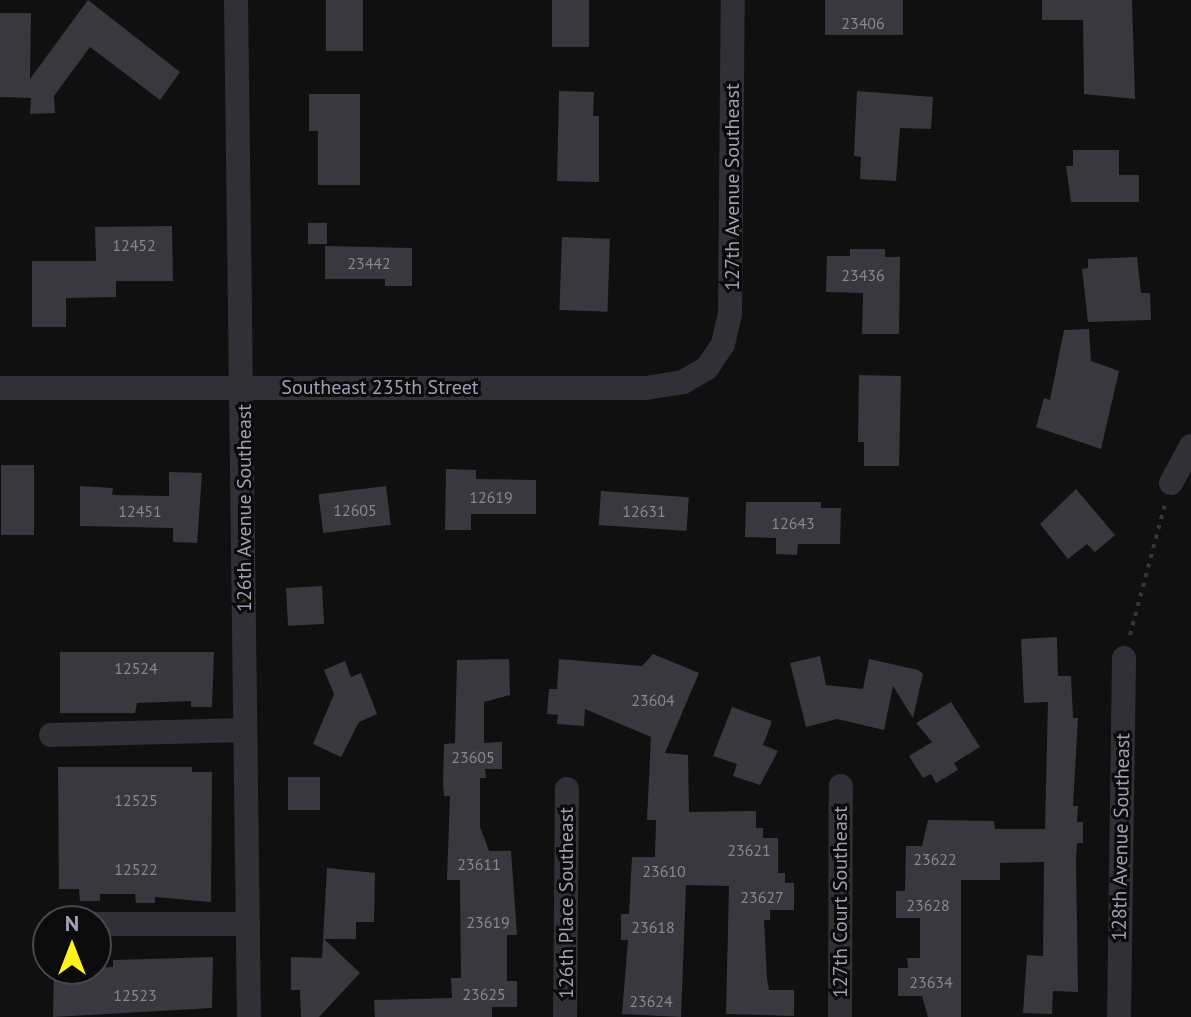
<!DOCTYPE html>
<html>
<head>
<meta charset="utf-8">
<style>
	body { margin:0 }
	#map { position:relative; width:1191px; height:1017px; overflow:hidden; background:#101011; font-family:"PT Sans",sans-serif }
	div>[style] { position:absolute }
	.building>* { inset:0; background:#39383e; transform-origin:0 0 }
	.path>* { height:4px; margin-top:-2px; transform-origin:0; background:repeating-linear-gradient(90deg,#36363d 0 4px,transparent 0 10px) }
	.minor>* { height:24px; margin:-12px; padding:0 12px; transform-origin:12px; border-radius:12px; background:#313036 }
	span { translate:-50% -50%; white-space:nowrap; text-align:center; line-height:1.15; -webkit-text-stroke:6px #0b0b0c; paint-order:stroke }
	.number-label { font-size:16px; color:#868696 }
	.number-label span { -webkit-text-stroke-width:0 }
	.street-label { font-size:20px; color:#9fa0b3 }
	.north { position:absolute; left:32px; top:905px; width:80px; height:80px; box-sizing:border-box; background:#0b0b0c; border:2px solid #46474f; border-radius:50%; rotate:0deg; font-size:22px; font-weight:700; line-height:32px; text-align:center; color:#9fa0b3 }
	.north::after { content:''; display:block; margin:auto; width:28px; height:36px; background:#fff21a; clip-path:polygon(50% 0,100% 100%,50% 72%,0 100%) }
</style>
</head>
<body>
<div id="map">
	<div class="building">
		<div style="clip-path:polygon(88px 0,180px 72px,160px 100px,90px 47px,54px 96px,55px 113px,30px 114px,31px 98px,0 97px,0 13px,31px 13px,30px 79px)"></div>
		<div style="left:326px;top:0;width:37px;height:51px"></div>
		<div style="left:552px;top:0;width:37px;height:47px"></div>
		<div style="left:825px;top:0;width:78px;height:35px"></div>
		<div style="clip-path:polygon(1042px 0,1132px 0,1135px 99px,1084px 94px,1083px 20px,1042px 20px)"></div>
		<div style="clip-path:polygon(559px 91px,594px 92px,593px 116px,599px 116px,599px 182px,557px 181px)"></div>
		<div style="clip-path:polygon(857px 91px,933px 97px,931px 129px,900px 128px,896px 181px,860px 179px,861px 157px,854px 156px)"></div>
		<div style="clip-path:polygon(309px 94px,360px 94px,360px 185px,318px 185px,318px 131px,309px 131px)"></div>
		<div style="clip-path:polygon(1073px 150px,1119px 150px,1119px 175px,1139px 175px,1139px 202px,1071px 202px,1066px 166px,1073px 166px)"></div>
		<div style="left:308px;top:223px;width:19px;height:21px"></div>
		<div style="clip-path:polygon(172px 226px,173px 281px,116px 281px,116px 297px,66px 298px,66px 327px,32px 327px,32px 261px,96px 261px,95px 227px)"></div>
		<div style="left:562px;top:237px;width:48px;height:73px;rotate:2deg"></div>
		<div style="clip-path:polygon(325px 246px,412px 248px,412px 286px,385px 286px,385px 279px,325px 279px)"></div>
		<div style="clip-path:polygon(850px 249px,885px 249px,885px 257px,900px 257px,899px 334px,862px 334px,863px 293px,826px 292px,827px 256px,850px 256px)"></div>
		<div style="clip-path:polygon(1137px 257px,1141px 293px,1150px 293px,1151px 320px,1088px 322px,1082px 269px,1088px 268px,1088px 259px)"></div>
		<div style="clip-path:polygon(1089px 329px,1091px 361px,1119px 371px,1101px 449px,1036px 427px,1044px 398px,1050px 400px,1064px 330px)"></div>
		<div style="clip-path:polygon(859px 375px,901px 376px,899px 466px,864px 466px,864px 442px,858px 442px)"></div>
		<div style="left:1px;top:465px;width:33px;height:70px"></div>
		<div style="clip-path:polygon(446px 469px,476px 470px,476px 479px,536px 480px,536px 514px,471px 514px,471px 530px,445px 530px)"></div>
		<div style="clip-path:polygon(169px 472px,202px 473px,197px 543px,173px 542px,173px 528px,80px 526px,80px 486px,113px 488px,112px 495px,169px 496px)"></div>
		<div style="left:386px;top:486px;width:39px;height:68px;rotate:83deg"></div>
		<div style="clip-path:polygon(1076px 489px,1115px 535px,1095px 552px,1087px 544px,1068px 559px,1040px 524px)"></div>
		<div style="left:601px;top:491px;width:88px;height:34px;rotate:4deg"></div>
		<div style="clip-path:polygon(746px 502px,821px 502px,821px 508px,841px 508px,840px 544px,798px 544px,797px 555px,776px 554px,776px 538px,745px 537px)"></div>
		<div style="left:322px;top:586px;width:38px;height:36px;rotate:87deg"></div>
		<div style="clip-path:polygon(1057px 637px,1058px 676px,1071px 676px,1073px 718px,1078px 718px,1073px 806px,1078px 806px,1077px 822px,1083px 822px,1083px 843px,1077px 843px,1076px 860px,1078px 992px,1053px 991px,1052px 1014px,1023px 1013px,1027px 955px,1043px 956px,1044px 862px,1000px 863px,1000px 880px,961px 880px,961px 1017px,928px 1017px,922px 996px,898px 996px,898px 968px,908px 968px,907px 958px,920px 958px,920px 918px,896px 918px,896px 891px,905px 891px,906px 846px,922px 846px,928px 820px,994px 821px,995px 829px,1045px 829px,1048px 702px,1024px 703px,1021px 639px)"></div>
		<div style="clip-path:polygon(60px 652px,214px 652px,212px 707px,191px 707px,191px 701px,137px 703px,135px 713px,60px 713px)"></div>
		<div style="clip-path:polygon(653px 654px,699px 673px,665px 753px,688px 755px,689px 812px,756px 811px,756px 828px,763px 828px,763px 838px,778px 838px,778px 873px,785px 873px,785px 883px,794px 883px,794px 910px,770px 910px,770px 920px,764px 920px,767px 978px,769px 990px,794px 990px,794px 1016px,726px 1014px,729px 886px,686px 885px,681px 1017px,622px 1014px,628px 940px,621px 940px,621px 914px,629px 914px,632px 857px,655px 857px,656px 820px,647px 820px,651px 737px,585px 709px,584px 726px,557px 724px,558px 715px,547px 714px,549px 689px,557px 689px,559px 659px,642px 666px)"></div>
		<div style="clip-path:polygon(820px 656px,826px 685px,863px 689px,869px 659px,918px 670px,923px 674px,913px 718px,893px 686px,884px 730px,837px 719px,806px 727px,790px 663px)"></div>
		<div style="clip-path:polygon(509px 659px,510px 695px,484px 702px,484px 743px,502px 742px,502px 769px,485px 769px,486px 778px,480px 778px,480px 827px,489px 851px,511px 851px,517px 935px,507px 935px,507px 981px,517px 981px,517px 1007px,492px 1007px,492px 1017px,375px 1017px,374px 1000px,452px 998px,451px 978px,461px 978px,460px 880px,447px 880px,450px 796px,444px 796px,443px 784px,444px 744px,455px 743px,457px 660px)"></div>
		<div style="clip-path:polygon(345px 661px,351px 677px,361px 673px,377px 714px,359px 722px,341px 757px,313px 744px,334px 694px,324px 670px)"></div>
		<div style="clip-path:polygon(951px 702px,980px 747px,954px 763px,958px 770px,936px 783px,931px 774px,923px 778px,909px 756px,932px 742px,916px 723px)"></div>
		<div style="clip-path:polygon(732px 707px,772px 721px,763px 745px,778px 751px,760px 785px,733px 776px,737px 764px,713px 756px)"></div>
		<div style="clip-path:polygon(58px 767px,192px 767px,192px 772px,212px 772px,211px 902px,155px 897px,155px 903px,136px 903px,135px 894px,100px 894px,100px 901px,80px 901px,79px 889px,59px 889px)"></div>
		<div style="left:288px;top:777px;width:32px;height:33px"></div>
		<div style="clip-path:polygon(327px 868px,375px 873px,374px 922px,356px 922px,356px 939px,324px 939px,360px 973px,319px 1017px,301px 1017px,300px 990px,291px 990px,291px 957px,322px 958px)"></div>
		<div style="clip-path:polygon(213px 957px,212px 1008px,53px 1017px,54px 969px,113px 967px,113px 960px)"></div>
	</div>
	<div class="path">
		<div style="left:1130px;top:635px;width:136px;rotate:-75deg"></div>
	</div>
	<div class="minor">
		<div style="left:236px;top:0;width:1017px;rotate:89.27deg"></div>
		<div style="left:0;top:388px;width:646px"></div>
		<div style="left:646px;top:388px;width:37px;rotate:-9deg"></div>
		<div style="left:683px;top:382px;width:28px;rotate:-30deg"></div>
		<div style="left:707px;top:368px;width:29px;rotate:-56deg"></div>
		<div style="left:723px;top:344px;width:31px;rotate:-77deg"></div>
		<div style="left:730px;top:314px;width:314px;rotate:-89.5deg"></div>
		<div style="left:1171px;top:483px;width:42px;rotate:-61.6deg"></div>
		<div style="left:51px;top:735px;width:194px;rotate:-1.5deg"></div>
		<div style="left:96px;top:924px;width:152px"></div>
		<div style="left:565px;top:1017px;width:228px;rotate:-89.5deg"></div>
		<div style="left:840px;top:1017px;width:231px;rotate:-89.8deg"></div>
		<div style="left:1119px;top:1017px;width:359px;rotate:-89.2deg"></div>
	</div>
	<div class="number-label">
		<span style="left:863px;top:23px">23406</span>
		<span style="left:134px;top:245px">12452</span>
		<span style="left:369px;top:263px">23442</span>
		<span style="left:863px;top:275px">23436</span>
		<span style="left:491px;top:497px">12619</span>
		<span style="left:355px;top:510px">12605</span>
		<span style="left:140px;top:511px">12451</span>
		<span style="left:644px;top:511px">12631</span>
		<span style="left:793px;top:523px">12643</span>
		<span style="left:136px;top:668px">12524</span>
		<span style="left:653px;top:700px">23604</span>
		<span style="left:473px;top:757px">23605</span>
		<span style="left:136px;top:800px">12525</span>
		<span style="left:749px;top:850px">23621</span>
		<span style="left:935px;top:859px">23622</span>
		<span style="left:479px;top:864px">23611</span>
		<span style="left:136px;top:869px">12522</span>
		<span style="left:664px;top:871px">23610</span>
		<span style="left:762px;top:897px">23627</span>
		<span style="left:928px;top:905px">23628</span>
		<span style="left:488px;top:922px">23619</span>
		<span style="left:653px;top:927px">23618</span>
		<span style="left:931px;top:982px">23634</span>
		<span style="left:484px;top:994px">23625</span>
		<span style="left:135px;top:995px">12523</span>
		<span style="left:651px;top:1001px">23624</span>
	</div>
	<div class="street-label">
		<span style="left:732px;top:187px;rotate:-90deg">127th Avenue Southeast</span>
		<span style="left:380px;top:387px">Southeast 235th Street</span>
		<span style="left:244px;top:508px;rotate:-90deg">126th Avenue Southeast</span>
		<span style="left:1121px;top:837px;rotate:-89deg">128th Avenue Southeast</span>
		<span style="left:840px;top:902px;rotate:-90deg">127th Court Southeast</span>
		<span style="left:566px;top:903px;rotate:-90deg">126th Place Southeast</span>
	</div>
	<div class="north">N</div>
</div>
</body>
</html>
